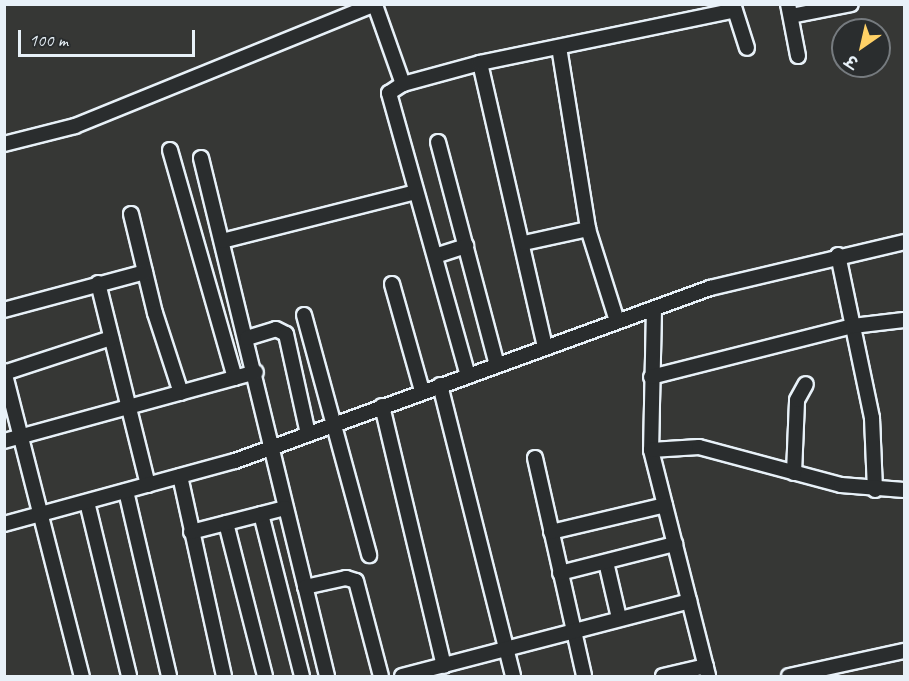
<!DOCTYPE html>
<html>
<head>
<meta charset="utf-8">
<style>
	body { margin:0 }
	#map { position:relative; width:909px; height:681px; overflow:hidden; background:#363735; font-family:Caveat,"Playpen Sans Deva",sans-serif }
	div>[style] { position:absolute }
	.roads { filter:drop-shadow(2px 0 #e8f1f8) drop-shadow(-2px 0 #e8f1f8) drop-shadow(0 2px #e8f1f8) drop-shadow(0 -2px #e8f1f8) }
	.street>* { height:14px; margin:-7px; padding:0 7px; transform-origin:7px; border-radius:7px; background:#2a2d2e }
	span { translate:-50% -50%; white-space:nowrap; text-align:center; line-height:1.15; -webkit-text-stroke:4.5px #2a2d2e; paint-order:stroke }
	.frame { position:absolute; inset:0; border:6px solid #e8f1f8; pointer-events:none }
	.north { position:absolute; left:831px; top:18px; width:60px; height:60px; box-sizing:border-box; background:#2a2d2e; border:2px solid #767b7f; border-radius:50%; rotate:214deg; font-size:16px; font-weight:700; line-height:24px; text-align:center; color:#e8f1f8 }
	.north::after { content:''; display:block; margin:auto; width:21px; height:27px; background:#ffd166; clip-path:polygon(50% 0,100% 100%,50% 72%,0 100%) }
	.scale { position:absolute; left:18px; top:30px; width:177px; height:27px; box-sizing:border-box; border:3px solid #e8f1f8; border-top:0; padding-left:8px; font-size:18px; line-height:21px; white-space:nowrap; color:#e8f1f8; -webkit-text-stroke:4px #2a2d2e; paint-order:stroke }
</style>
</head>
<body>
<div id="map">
	<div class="roads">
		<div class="street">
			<div style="left:733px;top:4px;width:46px;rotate:72.3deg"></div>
			<div style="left:788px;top:4px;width:53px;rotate:79.1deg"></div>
			<div style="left:375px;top:5px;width:84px;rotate:70.5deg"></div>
			<div style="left:791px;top:16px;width:61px;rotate:-11.3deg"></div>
			<div style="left:559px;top:47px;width:184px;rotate:80.9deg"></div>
			<div style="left:588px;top:229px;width:96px;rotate:72.5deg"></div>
			<div style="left:480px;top:63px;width:291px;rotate:77.1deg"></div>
			<div style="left:438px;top:142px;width:231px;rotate:75.2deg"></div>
			<div style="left:4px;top:144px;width:73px;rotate:-14.2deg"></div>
			<div style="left:75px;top:126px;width:325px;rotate:-22.1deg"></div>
			<div style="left:170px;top:150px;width:237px;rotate:74.1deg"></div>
			<div style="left:201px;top:158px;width:533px;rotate:76.33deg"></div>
			<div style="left:131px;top:214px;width:102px;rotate:76.4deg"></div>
			<div style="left:155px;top:313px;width:84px;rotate:72deg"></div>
			<div style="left:222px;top:241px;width:200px;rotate:-14.2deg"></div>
			<div style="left:524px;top:243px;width:66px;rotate:-12.3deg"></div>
			<div style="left:838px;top:255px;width:167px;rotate:78.2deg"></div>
			<div style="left:872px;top:418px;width:72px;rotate:87.6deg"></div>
			<div style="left:435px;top:256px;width:33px;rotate:-18deg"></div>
			<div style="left:98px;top:283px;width:208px;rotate:76.1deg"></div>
			<div style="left:392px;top:284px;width:111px;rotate:74.3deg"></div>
			<div style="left:654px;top:309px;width:141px;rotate:91.2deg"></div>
			<div style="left:651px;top:450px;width:233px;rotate:75.8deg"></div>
			<div style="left:4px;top:310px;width:146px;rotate:-15.1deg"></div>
			<div style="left:304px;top:315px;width:249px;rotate:74.8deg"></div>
			<div style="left:247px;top:338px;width:30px;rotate:-17deg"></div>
			<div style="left:276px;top:329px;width:11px;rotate:27deg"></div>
			<div style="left:286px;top:334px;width:102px;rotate:77.6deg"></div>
			<div style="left:4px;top:371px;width:315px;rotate:75.7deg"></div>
			<div style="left:4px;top:373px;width:113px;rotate:-18.1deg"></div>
			<div style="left:468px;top:376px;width:294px;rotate:-105.6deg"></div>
			<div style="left:389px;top:93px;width:17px;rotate:-33deg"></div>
			<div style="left:403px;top:84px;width:80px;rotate:-15.3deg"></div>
			<div style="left:480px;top:63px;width:260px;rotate:-11.7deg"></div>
			<div style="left:651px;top:377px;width:208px;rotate:-14.2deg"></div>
			<div style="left:853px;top:326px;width:51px;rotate:-6.7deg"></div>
			<div style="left:440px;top:385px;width:300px;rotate:75.9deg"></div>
			<div style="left:382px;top:406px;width:267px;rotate:76.6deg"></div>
			<div style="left:4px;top:441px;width:261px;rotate:-15.3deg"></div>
			<div style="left:651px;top:450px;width:48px;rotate:-3.6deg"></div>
			<div style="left:699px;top:447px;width:147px;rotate:15deg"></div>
			<div style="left:841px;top:485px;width:63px;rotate:4.5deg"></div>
			<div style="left:535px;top:458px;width:223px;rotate:77.3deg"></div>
			<div style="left:794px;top:473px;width:73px;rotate:-87.6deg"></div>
			<div style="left:797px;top:400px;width:18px;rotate:-61deg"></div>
			<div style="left:180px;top:476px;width:205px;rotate:77.6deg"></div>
			<div style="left:126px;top:491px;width:190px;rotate:76.9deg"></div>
			<div style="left:87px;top:502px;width:179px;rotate:76.4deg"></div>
			<div style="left:261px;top:514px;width:167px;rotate:75.8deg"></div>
			<div style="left:226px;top:523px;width:158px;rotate:75.7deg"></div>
			<div style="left:4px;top:524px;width:239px;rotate:-15.3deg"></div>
			<div style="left:235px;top:461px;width:506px;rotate:-20.01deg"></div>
			<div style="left:710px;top:288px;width:199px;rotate:-13.3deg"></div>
			<div style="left:191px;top:532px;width:97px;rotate:-14.3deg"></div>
			<div style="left:551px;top:532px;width:117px;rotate:-13.3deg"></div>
			<div style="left:606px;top:562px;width:57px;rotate:76.9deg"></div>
			<div style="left:560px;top:573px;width:119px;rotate:-14.2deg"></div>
			<div style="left:305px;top:587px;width:42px;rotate:-12.4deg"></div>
			<div style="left:346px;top:578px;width:10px;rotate:17deg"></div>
			<div style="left:356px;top:581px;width:98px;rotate:75.3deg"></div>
			<div style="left:402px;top:676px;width:297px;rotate:-14.6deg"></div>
			<div style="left:663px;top:676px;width:44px;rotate:-13.1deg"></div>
			<div style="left:789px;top:676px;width:118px;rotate:-12.3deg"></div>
		</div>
	</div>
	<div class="frame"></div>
	<div class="north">उ</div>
	<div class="scale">100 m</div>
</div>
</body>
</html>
